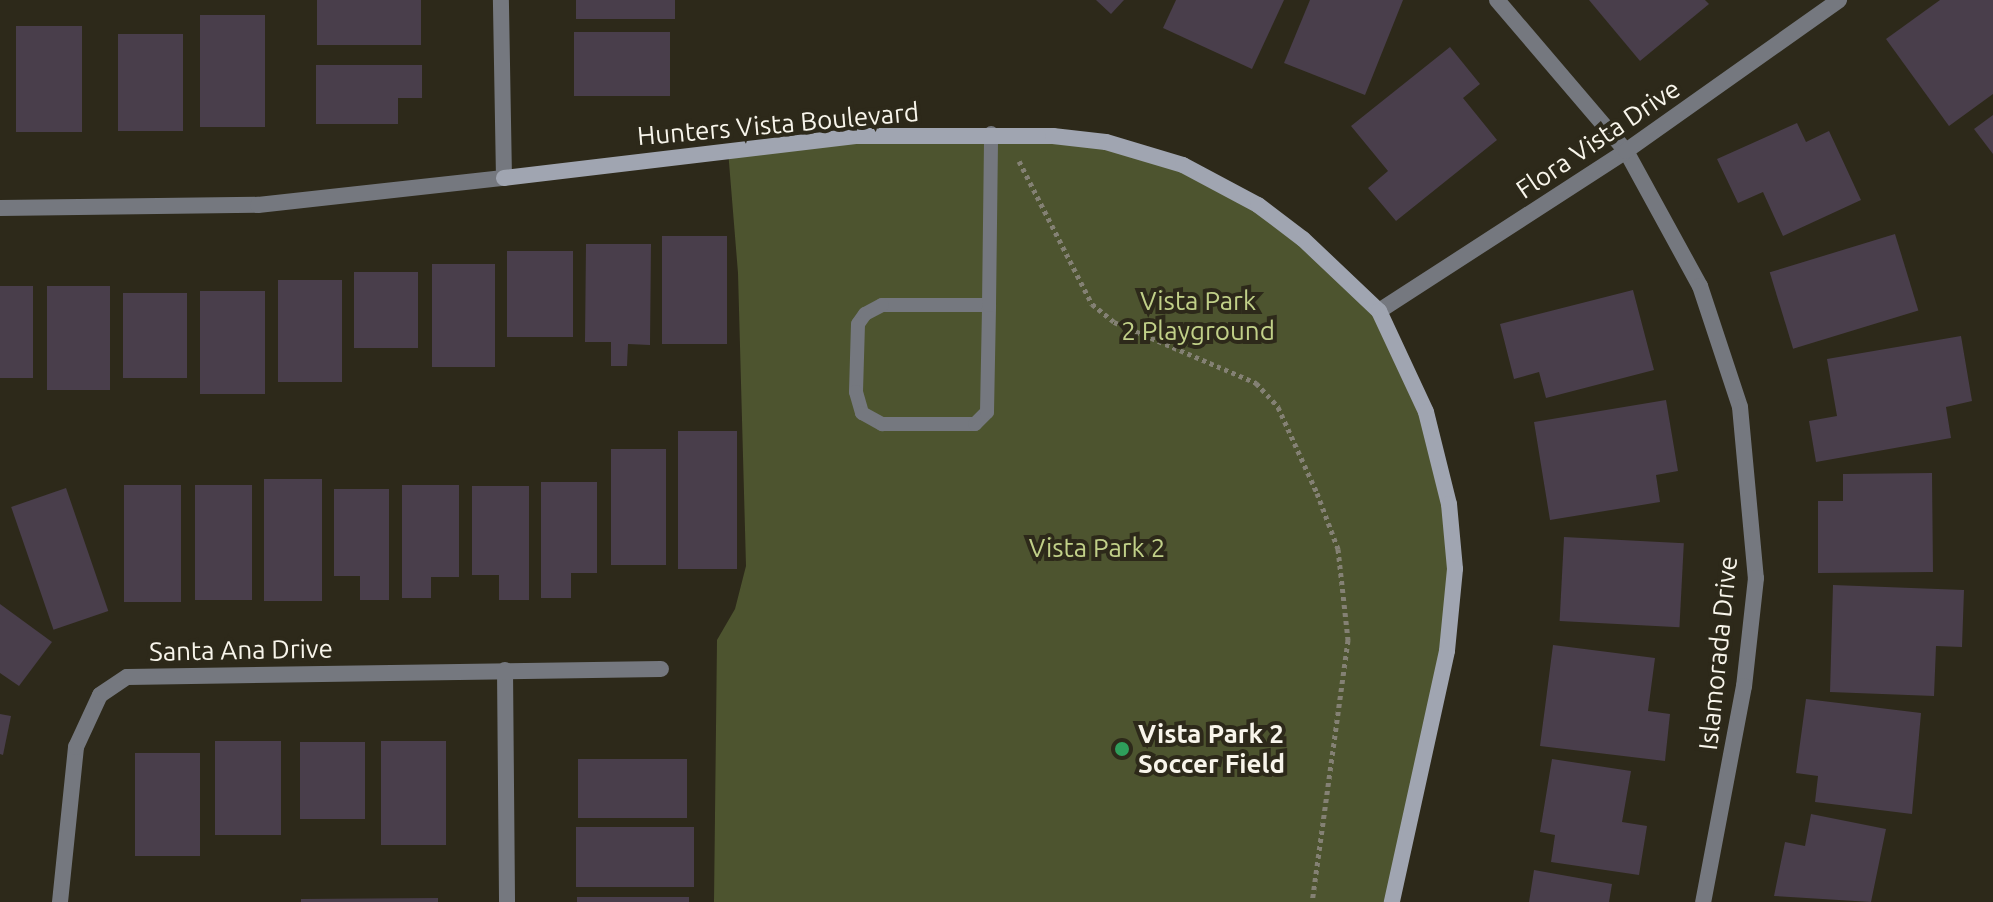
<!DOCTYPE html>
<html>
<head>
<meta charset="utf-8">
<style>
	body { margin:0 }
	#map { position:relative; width:1993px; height:902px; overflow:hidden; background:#2d291a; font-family:Ubuntu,sans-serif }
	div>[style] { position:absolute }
	.green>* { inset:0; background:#4d542f }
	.building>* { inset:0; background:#493e4b; transform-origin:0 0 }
	.path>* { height:5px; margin-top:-2.5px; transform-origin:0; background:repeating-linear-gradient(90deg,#848174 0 4px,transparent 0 8px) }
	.lane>* { height:14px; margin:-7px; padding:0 7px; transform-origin:7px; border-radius:7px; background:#75787f }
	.street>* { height:16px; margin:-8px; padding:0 8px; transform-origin:8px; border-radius:8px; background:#75787f }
	.secondary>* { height:16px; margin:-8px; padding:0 8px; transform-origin:8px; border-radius:8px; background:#a0a5b1 }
	.dots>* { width:22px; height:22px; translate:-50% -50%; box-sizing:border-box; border:4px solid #2d291a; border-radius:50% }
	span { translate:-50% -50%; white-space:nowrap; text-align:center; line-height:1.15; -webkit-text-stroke:8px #2d291a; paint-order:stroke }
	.street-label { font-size:26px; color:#f8f5eb }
	.park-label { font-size:26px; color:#c1d088 }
	.poi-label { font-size:26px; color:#f8f5eb; font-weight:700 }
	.left { translate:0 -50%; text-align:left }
</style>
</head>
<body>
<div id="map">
	<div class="green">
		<div style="clip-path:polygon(792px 142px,1106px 142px,1233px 190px,1379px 311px,1426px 412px,1455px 569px,1392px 902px,714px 902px,717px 640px,735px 609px,746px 566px,738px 273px,728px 150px)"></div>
	</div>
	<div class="building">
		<div style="left:317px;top:0;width:104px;height:45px"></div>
		<div style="left:576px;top:0;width:99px;height:19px"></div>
		<div style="clip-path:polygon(1096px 0,1124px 0,1111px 14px)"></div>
		<div style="clip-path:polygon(1176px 0,1284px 0,1252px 69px,1163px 28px)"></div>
		<div style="clip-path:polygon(1310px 0,1403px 0,1365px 95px,1284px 63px)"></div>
		<div style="clip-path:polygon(1589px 0,1705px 0,1709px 4px,1640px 61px)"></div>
		<div style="clip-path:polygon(1940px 0,1993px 0,1993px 94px,1949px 126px,1886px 39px)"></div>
		<div style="left:200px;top:15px;width:65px;height:112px"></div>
		<div style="left:16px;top:26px;width:66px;height:106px"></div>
		<div style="left:574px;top:32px;width:96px;height:64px"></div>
		<div style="left:118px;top:34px;width:65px;height:97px"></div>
		<div style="clip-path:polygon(1450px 47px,1480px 84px,1463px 98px,1497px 140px,1396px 221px,1368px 188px,1388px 171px,1351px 126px)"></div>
		<div style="clip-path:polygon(316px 65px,422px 65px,422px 98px,398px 98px,398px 124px,316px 124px)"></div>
		<div style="clip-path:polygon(1993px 115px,1993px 154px,1974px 129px)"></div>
		<div style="clip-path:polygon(1797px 123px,1806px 142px,1829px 131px,1861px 200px,1783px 236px,1763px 192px,1738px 203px,1717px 159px)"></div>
		<div style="left:1895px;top:234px;width:80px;height:131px;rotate:73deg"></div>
		<div style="left:662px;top:236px;width:65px;height:108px"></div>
		<div style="clip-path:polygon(586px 244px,651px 244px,650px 345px,628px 344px,627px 366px,611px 366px,611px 342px,585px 342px)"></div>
		<div style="left:507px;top:251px;width:66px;height:86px"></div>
		<div style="left:432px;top:264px;width:63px;height:103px"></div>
		<div style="left:354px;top:272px;width:64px;height:76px"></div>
		<div style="left:278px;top:280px;width:64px;height:102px"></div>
		<div style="left:0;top:286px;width:33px;height:92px"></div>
		<div style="left:47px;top:286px;width:63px;height:104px"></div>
		<div style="clip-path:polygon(1633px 290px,1654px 370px,1546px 398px,1539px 372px,1514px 379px,1500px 324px)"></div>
		<div style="left:200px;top:291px;width:65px;height:103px"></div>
		<div style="left:123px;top:293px;width:64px;height:85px"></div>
		<div style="clip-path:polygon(1961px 336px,1972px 401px,1946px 407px,1951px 438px,1816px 462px,1809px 421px,1837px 416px,1827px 359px)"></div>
		<div style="clip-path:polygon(1666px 400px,1678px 471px,1656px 475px,1660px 502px,1550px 520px,1534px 422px)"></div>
		<div style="left:678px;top:431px;width:59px;height:138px"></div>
		<div style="left:611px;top:449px;width:55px;height:116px"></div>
		<div style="clip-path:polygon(1932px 473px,1933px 572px,1818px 573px,1818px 501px,1843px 501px,1843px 474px)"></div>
		<div style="left:322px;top:479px;width:122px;height:58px;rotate:90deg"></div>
		<div style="clip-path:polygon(541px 482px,597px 482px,597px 573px,571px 573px,571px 598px,541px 598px)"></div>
		<div style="left:124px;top:485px;width:57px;height:117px"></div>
		<div style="left:195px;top:485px;width:57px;height:115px"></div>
		<div style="clip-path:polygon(402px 485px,459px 485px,459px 577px,431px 577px,431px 598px,402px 598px)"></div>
		<div style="clip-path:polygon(472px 486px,529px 486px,529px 600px,499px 600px,499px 575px,472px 575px)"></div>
		<div style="left:66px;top:488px;width:130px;height:58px;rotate:71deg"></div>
		<div style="clip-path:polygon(334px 489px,389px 489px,389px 600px,360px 600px,360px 576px,334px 576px)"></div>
		<div style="left:1564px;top:537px;width:120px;height:84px;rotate:3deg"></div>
		<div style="clip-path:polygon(1833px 585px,1964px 590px,1962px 647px,1936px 646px,1934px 696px,1830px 692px)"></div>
		<div style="clip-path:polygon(0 604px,52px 642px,19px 686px,0 673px)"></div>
		<div style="clip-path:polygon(1553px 645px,1655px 658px,1648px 711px,1670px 714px,1665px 761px,1540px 746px)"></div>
		<div style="clip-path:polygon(1806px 699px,1921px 713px,1912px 814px,1815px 802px,1818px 776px,1796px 773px)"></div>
		<div style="clip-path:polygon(0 714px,11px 716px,3px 755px,0 754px)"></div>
		<div style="left:215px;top:741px;width:66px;height:94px"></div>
		<div style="left:381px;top:741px;width:65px;height:104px"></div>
		<div style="left:300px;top:742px;width:65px;height:77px"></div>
		<div style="left:135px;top:753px;width:65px;height:103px"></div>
		<div style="left:578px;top:759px;width:109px;height:59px"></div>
		<div style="clip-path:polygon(1552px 759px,1631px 771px,1622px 822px,1647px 826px,1639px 875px,1551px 862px,1555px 835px,1540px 832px)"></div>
		<div style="clip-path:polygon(1811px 814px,1886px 829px,1871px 902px,1774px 896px,1785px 842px,1805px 846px)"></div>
		<div style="left:576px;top:827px;width:118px;height:60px"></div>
		<div style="clip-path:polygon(1534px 870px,1612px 884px,1609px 902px,1529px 902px)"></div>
		<div style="left:577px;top:897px;width:112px;height:5px"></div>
		<div style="clip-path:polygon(438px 898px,438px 902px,301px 902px,301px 899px)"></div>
	</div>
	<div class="path">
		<div style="left:1019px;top:161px;width:161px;rotate:63deg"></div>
		<div style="left:1092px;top:304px;width:28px;rotate:39deg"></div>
		<div style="left:1114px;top:322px;width:155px;rotate:23.2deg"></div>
		<div style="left:1256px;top:383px;width:33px;rotate:47deg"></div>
		<div style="left:1278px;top:407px;width:94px;rotate:65.6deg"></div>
		<div style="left:1317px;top:493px;width:60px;rotate:69.4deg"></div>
		<div style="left:1338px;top:549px;width:92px;rotate:83.7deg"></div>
		<div style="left:1348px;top:640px;width:264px;rotate:97.8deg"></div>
	</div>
	<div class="lane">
		<div style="left:989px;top:305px;width:107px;rotate:180deg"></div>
		<div style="left:882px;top:305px;width:19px;rotate:152deg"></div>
		<div style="left:865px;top:314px;width:12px;rotate:125deg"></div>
		<div style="left:858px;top:324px;width:68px;rotate:91.7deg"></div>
		<div style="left:856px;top:392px;width:22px;rotate:74deg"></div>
		<div style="left:862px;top:413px;width:23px;rotate:29deg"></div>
		<div style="left:882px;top:424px;width:93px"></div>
		<div style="left:975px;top:424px;width:17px;rotate:-45deg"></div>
		<div style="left:987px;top:412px;width:107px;rotate:-88.9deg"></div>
		<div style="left:989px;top:305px;width:172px;rotate:-89.3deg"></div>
	</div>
	<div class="street">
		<div style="left:1497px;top:0;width:199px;rotate:49.5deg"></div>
		<div style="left:1626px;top:151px;width:154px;rotate:61.3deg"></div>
		<div style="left:1700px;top:286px;width:127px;rotate:71.7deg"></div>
		<div style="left:1740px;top:407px;width:172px;rotate:84.7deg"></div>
		<div style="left:1756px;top:578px;width:109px;rotate:96.3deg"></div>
		<div style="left:1744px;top:686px;width:220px;rotate:100.7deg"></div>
		<div style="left:0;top:208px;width:258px;rotate:-0.7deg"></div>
		<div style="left:258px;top:205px;width:247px;rotate:-6.3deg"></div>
		<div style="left:504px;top:178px;width:178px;rotate:-91deg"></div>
		<div style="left:1379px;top:311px;width:294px;rotate:-32.9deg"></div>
		<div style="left:1626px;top:151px;width:261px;rotate:-35.3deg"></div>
		<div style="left:505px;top:670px;width:232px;rotate:89.5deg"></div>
		<div style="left:60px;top:902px;width:156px;rotate:-84.1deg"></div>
		<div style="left:76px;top:747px;width:57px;rotate:-65.2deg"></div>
		<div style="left:100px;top:695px;width:32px;rotate:-34deg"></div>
		<div style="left:127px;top:677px;width:534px;rotate:-0.86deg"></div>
	</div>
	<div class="secondary">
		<div style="left:504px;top:178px;width:354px;rotate:-6.8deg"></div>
		<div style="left:855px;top:136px;width:198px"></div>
		<div style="left:1053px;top:136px;width:53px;rotate:6.5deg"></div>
		<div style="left:1106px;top:142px;width:80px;rotate:16.6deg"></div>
		<div style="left:1183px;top:165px;width:85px;rotate:28.1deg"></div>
		<div style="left:1258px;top:205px;width:56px;rotate:37.1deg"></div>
		<div style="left:1303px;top:239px;width:105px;rotate:43.5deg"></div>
		<div style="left:1379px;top:311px;width:111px;rotate:65deg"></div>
		<div style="left:1426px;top:412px;width:95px;rotate:76deg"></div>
		<div style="left:1449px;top:504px;width:65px;rotate:84.7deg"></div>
		<div style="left:1455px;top:569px;width:82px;rotate:95.6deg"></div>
		<div style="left:1447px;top:651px;width:257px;rotate:102.4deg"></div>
	</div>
	<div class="dots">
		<div style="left:1122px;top:749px;background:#2e9e5b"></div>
	</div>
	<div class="street-label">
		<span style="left:778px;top:124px;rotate:-5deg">Hunters Vista Boulevard</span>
		<span style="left:1598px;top:139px;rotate:-34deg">Flora Vista Drive</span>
		<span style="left:241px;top:650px;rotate:-1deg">Santa Ana Drive</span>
		<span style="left:1718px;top:653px;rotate:-84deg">Islamorada Drive</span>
	</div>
	<div class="park-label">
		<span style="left:1198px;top:316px">Vista Park<br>2 Playground</span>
		<span style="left:1097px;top:548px">Vista Park 2</span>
	</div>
	<div class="poi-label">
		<span class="left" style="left:1138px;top:749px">Vista Park 2<br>Soccer Field</span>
	</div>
</div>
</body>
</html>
